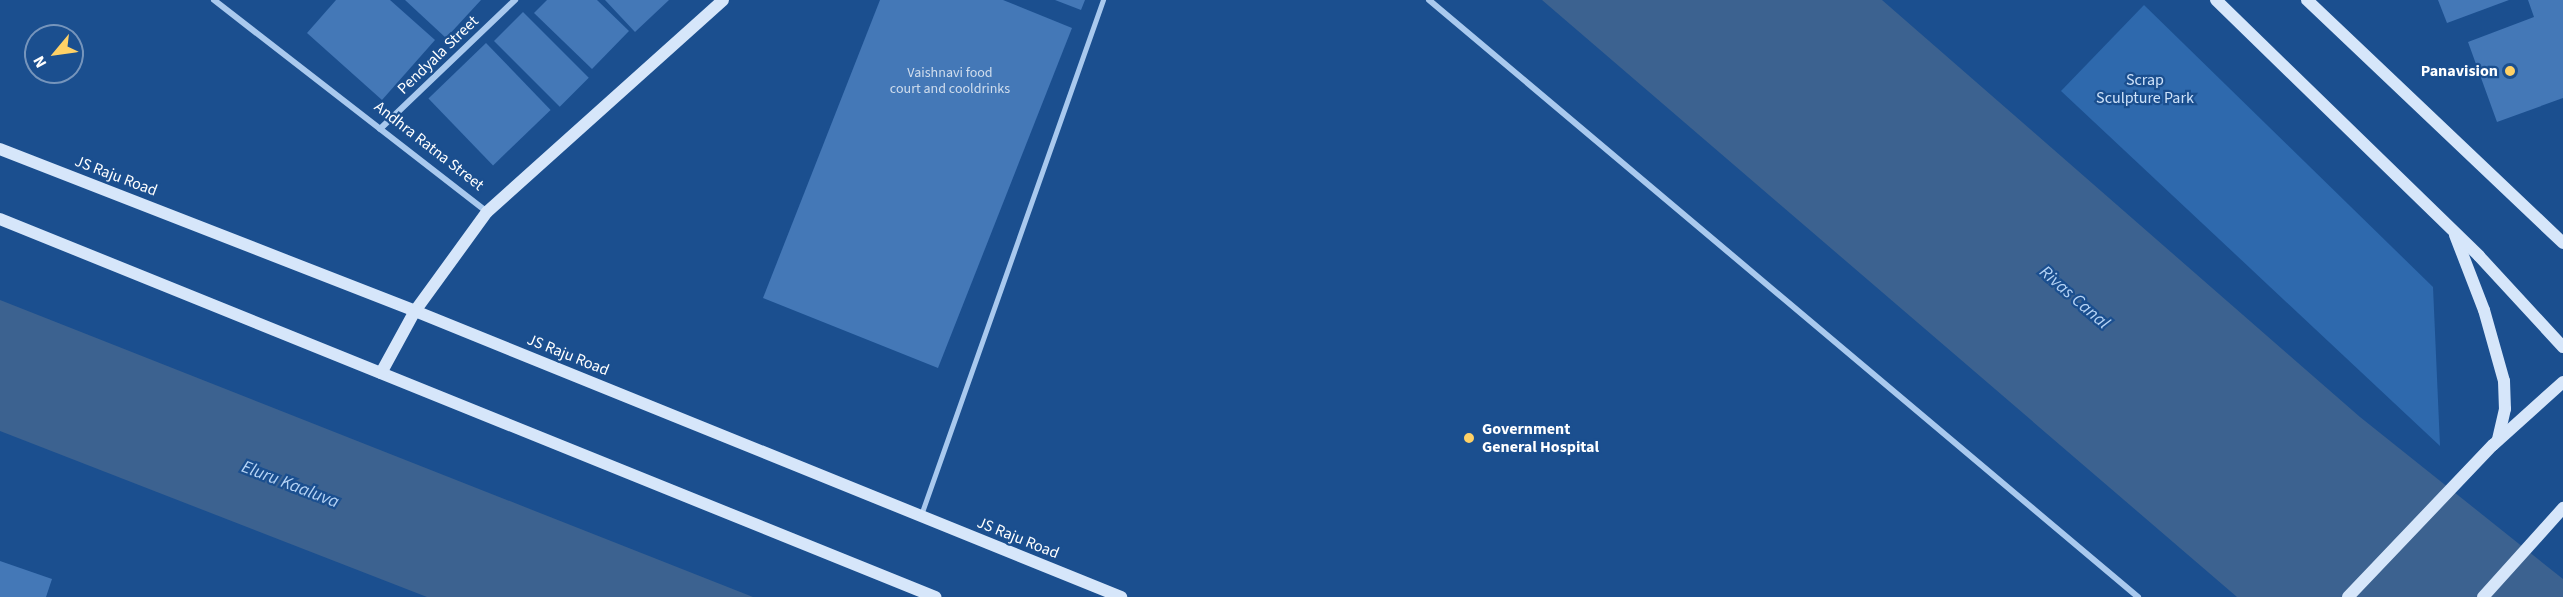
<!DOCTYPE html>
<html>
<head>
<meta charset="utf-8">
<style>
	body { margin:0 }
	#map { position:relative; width:2563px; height:597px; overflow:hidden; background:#1b4f8f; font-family:"Source Sans 3",sans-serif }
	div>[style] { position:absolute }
	.green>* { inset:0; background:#2e69ad }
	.water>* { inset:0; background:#3c6290 }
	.building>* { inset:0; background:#4478b7; transform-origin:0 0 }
	.lane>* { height:4.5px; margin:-2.25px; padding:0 2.25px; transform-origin:2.25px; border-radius:2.25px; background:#a9c9ee }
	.street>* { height:6px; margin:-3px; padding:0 3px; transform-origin:3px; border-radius:3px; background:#a9c9ee }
	.secondary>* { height:12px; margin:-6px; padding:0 6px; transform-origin:6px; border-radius:6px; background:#d6e6fa }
	.dots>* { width:16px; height:16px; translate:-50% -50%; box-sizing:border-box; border:3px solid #1b4f8f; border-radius:50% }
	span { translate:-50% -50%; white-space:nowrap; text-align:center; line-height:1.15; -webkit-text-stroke:4.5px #1b4f8f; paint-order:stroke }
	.number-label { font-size:14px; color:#d0dded }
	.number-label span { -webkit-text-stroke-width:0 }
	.street-label { font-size:16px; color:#fff }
	.poi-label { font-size:16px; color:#fff; font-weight:700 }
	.right { translate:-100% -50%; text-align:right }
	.left { translate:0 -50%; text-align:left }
	.park-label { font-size:16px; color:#cfe3fa }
	.water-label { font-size:18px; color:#b5d3f5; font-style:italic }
	.north { position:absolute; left:24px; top:24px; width:60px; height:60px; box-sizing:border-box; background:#1b4f8f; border:2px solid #7695bc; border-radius:50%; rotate:241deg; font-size:16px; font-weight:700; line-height:24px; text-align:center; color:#fff }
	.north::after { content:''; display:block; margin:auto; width:21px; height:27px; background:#ffd166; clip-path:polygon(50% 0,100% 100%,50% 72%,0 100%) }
</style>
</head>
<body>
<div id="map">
	<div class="green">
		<div style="clip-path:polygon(2144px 5px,2433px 287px,2440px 446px,2061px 91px)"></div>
	</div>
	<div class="water">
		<div style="clip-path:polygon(1542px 0,1882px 0,2360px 417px,2563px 579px,2563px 597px,2237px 597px)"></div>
		<div style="clip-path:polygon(0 300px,753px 597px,427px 597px,0 431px)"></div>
	</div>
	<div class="building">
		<div style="clip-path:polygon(336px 0,390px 0,435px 40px,382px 100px,307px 33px)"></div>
		<div style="clip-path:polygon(405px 0,481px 0,446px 38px)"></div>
		<div style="clip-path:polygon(547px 0,597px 0,629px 31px,592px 69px,534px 13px)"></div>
		<div style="clip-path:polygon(605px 0,669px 0,635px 32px)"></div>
		<div style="clip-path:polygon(880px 0,1003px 0,1072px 28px,938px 368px,763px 298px)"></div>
		<div style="clip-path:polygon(1055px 0,1085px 0,1081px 10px)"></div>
		<div style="clip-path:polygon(2438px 0,2509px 0,2447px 23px)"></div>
		<div style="clip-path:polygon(2528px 0,2563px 0,2563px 98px,2497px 122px,2468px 42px,2534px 17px)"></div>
		<div style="left:523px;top:12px;width:93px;height:41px;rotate:45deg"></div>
		<div style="left:486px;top:43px;width:93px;height:80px;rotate:46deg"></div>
		<div style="clip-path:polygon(0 561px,52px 579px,46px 597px,0 597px)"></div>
	</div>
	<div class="lane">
		<div style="left:921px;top:515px;width:546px;rotate:-70.54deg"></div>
	</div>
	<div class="street">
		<div style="left:214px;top:0;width:346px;rotate:37.8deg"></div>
		<div style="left:1429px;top:0;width:927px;rotate:40.1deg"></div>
		<div style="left:380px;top:129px;width:187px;rotate:-43.7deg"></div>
	</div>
	<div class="secondary">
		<div style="left:2216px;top:0;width:367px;rotate:44.2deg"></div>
		<div style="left:2479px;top:256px;width:124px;rotate:47.3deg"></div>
		<div style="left:2307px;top:0;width:353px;rotate:43.5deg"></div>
		<div style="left:0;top:149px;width:445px;rotate:21.3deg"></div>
		<div style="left:415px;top:311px;width:762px;rotate:22.05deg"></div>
		<div style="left:0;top:219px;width:1009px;rotate:22.01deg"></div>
		<div style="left:2455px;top:235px;width:80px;rotate:68.9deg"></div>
		<div style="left:2484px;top:310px;width:74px;rotate:74.3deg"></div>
		<div style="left:2504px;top:381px;width:28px;rotate:88deg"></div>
		<div style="left:2505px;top:409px;width:32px;rotate:103deg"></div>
		<div style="left:381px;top:373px;width:71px;rotate:-61.3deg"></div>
		<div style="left:415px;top:311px;width:122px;rotate:-54deg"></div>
		<div style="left:487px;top:212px;width:317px;rotate:-41.9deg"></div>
		<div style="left:2348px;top:597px;width:210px;rotate:-46.4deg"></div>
		<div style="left:2493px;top:445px;width:94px;rotate:-42deg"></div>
		<div style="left:2483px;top:597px;width:120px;rotate:-48deg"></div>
	</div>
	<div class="dots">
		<div style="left:2510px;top:71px;background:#ffd166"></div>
		<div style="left:1469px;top:438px;background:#ffd166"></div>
	</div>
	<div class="number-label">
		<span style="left:950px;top:81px">Vaishnavi food<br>court and cooldrinks</span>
	</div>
	<div class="street-label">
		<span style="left:438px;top:55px;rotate:-44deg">Pendyala Street</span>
		<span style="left:429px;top:146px;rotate:38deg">Andhra Ratna Street</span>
		<span style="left:116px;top:176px;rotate:21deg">JS Raju Road</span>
		<span style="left:568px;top:355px;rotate:22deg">JS Raju Road</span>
		<span style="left:1018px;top:538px;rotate:22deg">JS Raju Road</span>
	</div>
	<div class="poi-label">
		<span class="right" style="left:2498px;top:71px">Panavision</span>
		<span class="left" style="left:1482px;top:438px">Government<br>General Hospital</span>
	</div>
	<div class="park-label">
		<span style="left:2145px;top:89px">Scrap<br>Sculpture Park</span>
	</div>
	<div class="water-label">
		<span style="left:2074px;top:298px;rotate:41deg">Rivas Canal</span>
		<span style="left:290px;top:485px;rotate:21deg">Eluru Kaaluva</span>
	</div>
	<div class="north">N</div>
</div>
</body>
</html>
